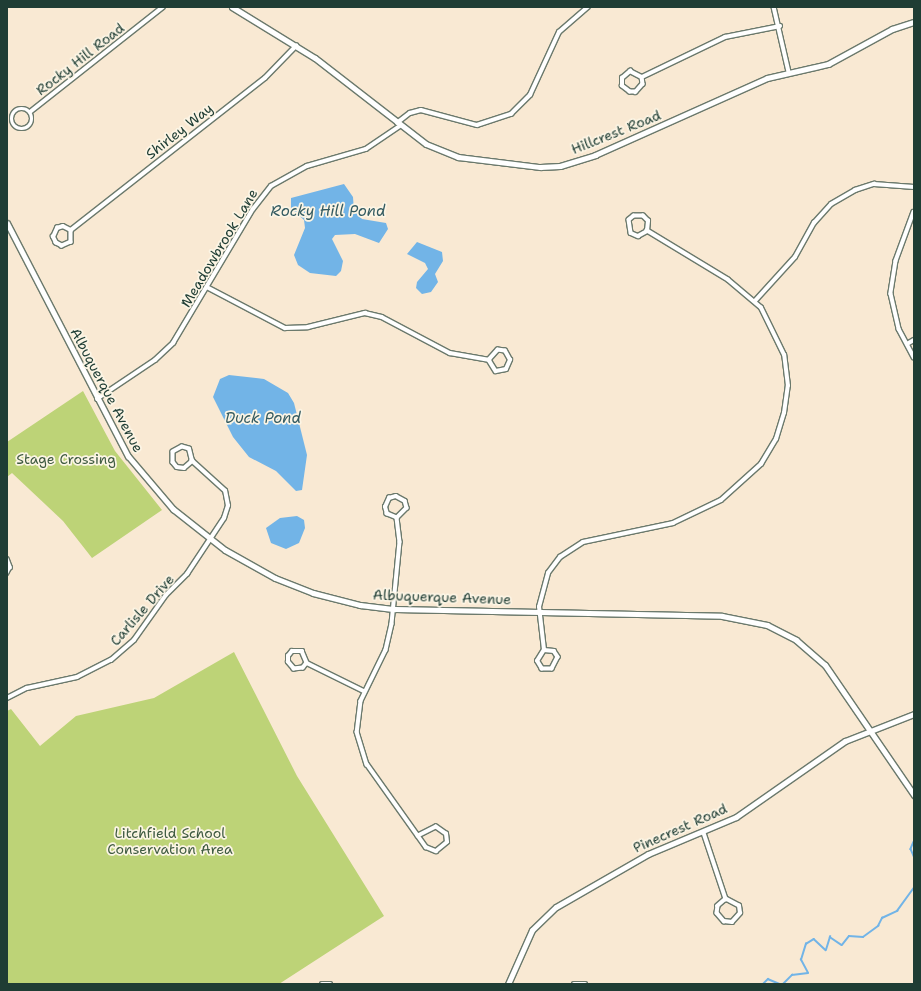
<!DOCTYPE html>
<html>
<head>
<meta charset="utf-8">
<style>
	body { margin:0 }
	#map { position:relative; width:921px; height:991px; overflow:hidden; background:#f9e9d3; font-family:"Shantell Sans",sans-serif }
	div>[style] { position:absolute }
	.green>* { inset:0; background:#bdd377 }
	.water>* { inset:0; background:#72b4e7 }
	.stream>* { height:1.5px; margin:-0.75px; padding:0 0.75px; transform-origin:0.75px; border-radius:0.75px; background:#72b4e7 }
	.roads { filter:drop-shadow(1px 0 #6b796c) drop-shadow(-1px 0 #6b796c) drop-shadow(0 1px #6b796c) drop-shadow(0 -1px #6b796c) }
	.street>* { height:3.5px; margin:-1.75px; padding:0 1.75px; transform-origin:1.75px; border-radius:1.75px; background:#fff }
	.street>.ring { margin:-1.75px; padding:0; box-sizing:content-box; background:none; border:3.5px solid #fff; border-radius:50% }
	.secondary>* { height:5px; margin:-2.5px; padding:0 2.5px; transform-origin:2.5px; border-radius:2.5px; background:#fff }
	span { translate:-50% -50%; white-space:nowrap; text-align:center; line-height:1.15; -webkit-text-stroke:3.5px #fcf5e5; paint-order:stroke }
	.street-label { font-size:14px; color:#1f3d34 }
	.park-label { font-size:14px; color:#3f5b41 }
	.water-label { font-size:15px; color:#345b61; font-style:italic }
	.frame { position:absolute; inset:0; border:8px solid #1f3d34; pointer-events:none }
</style>
</head>
<body>
<div id="map">
	<div class="green">
		<div style="clip-path:polygon(83px 391px,115px 451px,162px 510px,92px 558px,63px 521px,12px 473px,7px 477px,7px 442px)"></div>
		<div style="clip-path:polygon(234px 652px,297px 776px,384px 916px,279px 984px,7px 984px,7px 711px,11px 709px,40px 746px,76px 716px,154px 698px)"></div>
	</div>
	<div class="water">
		<div style="clip-path:polygon(344px 184px,353px 197px,354px 211px,362px 219px,386px 223px,388px 229px,379px 243px,355px 234px,335px 235px,332px 239px,343px 261px,341px 271px,336px 276px,310px 273px,298px 265px,294px 255px,305px 228px,304px 220px,291px 208px,291px 198px)"></div>
		<div style="clip-path:polygon(417px 242px,442px 252px,443px 261px,435px 274px,438px 282px,431px 292px,422px 294px,416px 288px,417px 282px,428px 269px,425px 263px,407px 254px)"></div>
		<div style="clip-path:polygon(229px 375px,264px 379px,288px 393px,294px 403px,307px 455px,302px 490px,296px 491px,276px 471px,249px 457px,233px 437px,213px 397px,220px 379px)"></div>
		<div style="clip-path:polygon(297px 516px,304px 520px,305px 528px,299px 543px,286px 549px,271px 543px,266px 528px,280px 518px)"></div>
	</div>
	<div class="stream">
		<div style="left:914px;top:842px;width:8px;rotate:113deg"></div>
		<div style="left:911px;top:849px;width:8px;rotate:67deg"></div>
		<div style="left:763px;top:984px;width:7px;rotate:-45deg"></div>
		<div style="left:768px;top:979px;width:13px;rotate:23deg"></div>
		<div style="left:783px;top:984px;width:13px;rotate:-45deg"></div>
		<div style="left:792px;top:975px;width:16px;rotate:-7deg"></div>
		<div style="left:808px;top:973px;width:15px;rotate:-118deg"></div>
		<div style="left:801px;top:960px;width:17px;rotate:-73deg"></div>
		<div style="left:806px;top:944px;width:9px;rotate:-32deg"></div>
		<div style="left:814px;top:939px;width:16px;rotate:43deg"></div>
		<div style="left:826px;top:950px;width:14px;rotate:-73deg"></div>
		<div style="left:830px;top:937px;width:14px;rotate:34deg"></div>
		<div style="left:842px;top:945px;width:11px;rotate:-52deg"></div>
		<div style="left:849px;top:936px;width:14px;rotate:4deg"></div>
		<div style="left:863px;top:937px;width:19px;rotate:-36deg"></div>
		<div style="left:878px;top:926px;width:9px;rotate:-63deg"></div>
		<div style="left:882px;top:918px;width:17px;rotate:-25deg"></div>
		<div style="left:897px;top:911px;width:29px;rotate:-54deg"></div>
	</div>
	<div class="roads">
		<div class="street">
			<div style="left:774px;top:7px;width:67px;rotate:77deg"></div>
			<div style="left:642px;top:77px;width:7px;rotate:82deg"></div>
			<div style="left:643px;top:84px;width:11px;rotate:131deg"></div>
			<div style="left:636px;top:92px;width:6px;rotate:180deg"></div>
			<div style="left:630px;top:92px;width:10px;rotate:-143deg"></div>
			<div style="left:622px;top:86px;width:8px;rotate:-90deg"></div>
			<div style="left:622px;top:78px;width:11px;rotate:-41deg"></div>
			<div style="left:630px;top:71px;width:13px;rotate:27deg"></div>
			<div style="left:642px;top:77px;width:92px;rotate:-25.7deg"></div>
			<div style="left:725px;top:37px;width:56px;rotate:-11.3deg"></div>
			<div class="ring" style="left:12px;top:109px;width:16.5px;height:16.5px"></div>
			<div style="left:30px;top:112px;width:169px;rotate:-38.3deg"></div>
			<div style="left:397px;top:123px;width:16px;rotate:-38deg"></div>
			<div style="left:410px;top:113px;width:11px;rotate:-15deg"></div>
			<div style="left:421px;top:110px;width:58px;rotate:15deg"></div>
			<div style="left:477px;top:125px;width:36px;rotate:-18deg"></div>
			<div style="left:511px;top:114px;width:27px;rotate:-45deg"></div>
			<div style="left:530px;top:95px;width:69px;rotate:-65.3deg"></div>
			<div style="left:559px;top:32px;width:38px;rotate:-41deg"></div>
			<div style="left:914px;top:212px;width:52px;rotate:110.2deg"></div>
			<div style="left:896px;top:261px;width:33px;rotate:99deg"></div>
			<div style="left:891px;top:294px;width:36px;rotate:77deg"></div>
			<div style="left:899px;top:329px;width:32px;rotate:62deg"></div>
			<div style="left:71px;top:230px;width:12px;rotate:90deg"></div>
			<div style="left:71px;top:242px;width:10px;rotate:156deg"></div>
			<div style="left:62px;top:246px;width:7px;rotate:-153deg"></div>
			<div style="left:56px;top:243px;width:7px;rotate:-117deg"></div>
			<div style="left:53px;top:237px;width:10px;rotate:-66deg"></div>
			<div style="left:57px;top:228px;width:6px;rotate:-18deg"></div>
			<div style="left:63px;top:226px;width:9px;rotate:27deg"></div>
			<div style="left:71px;top:230px;width:246px;rotate:-38.1deg"></div>
			<div style="left:265px;top:78px;width:45px;rotate:-45.9deg"></div>
			<div style="left:207px;top:287px;width:88px;rotate:27.7deg"></div>
			<div style="left:285px;top:328px;width:23px;rotate:-2deg"></div>
			<div style="left:308px;top:327px;width:59px;rotate:-13.8deg"></div>
			<div style="left:365px;top:313px;width:17px;rotate:13deg"></div>
			<div style="left:382px;top:317px;width:77px;rotate:27.9deg"></div>
			<div style="left:450px;top:353px;width:40px;rotate:10deg"></div>
			<div style="left:489px;top:360px;width:13px;rotate:58deg"></div>
			<div style="left:496px;top:371px;width:10px;rotate:-11deg"></div>
			<div style="left:506px;top:369px;width:10px;rotate:-66deg"></div>
			<div style="left:510px;top:360px;width:10px;rotate:-119deg"></div>
			<div style="left:505px;top:351px;width:7px;rotate:-172deg"></div>
			<div style="left:498px;top:350px;width:13px;rotate:132deg"></div>
			<div style="left:755px;top:301px;width:59px;rotate:-47.7deg"></div>
			<div style="left:795px;top:257px;width:39px;rotate:-61deg"></div>
			<div style="left:814px;top:223px;width:25px;rotate:-48deg"></div>
			<div style="left:831px;top:204px;width:28px;rotate:-30deg"></div>
			<div style="left:855px;top:190px;width:20px;rotate:-18deg"></div>
			<div style="left:874px;top:184px;width:40px;rotate:4.3deg"></div>
			<div style="left:907px;top:344px;width:8px;rotate:-30deg"></div>
			<div style="left:97px;top:399px;width:70px;rotate:-33.9deg"></div>
			<div style="left:155px;top:360px;width:25px;rotate:-43deg"></div>
			<div style="left:173px;top:343px;width:156px;rotate:-59.2deg"></div>
			<div style="left:253px;top:209px;width:29px;rotate:-52deg"></div>
			<div style="left:271px;top:186px;width:41px;rotate:-29.1deg"></div>
			<div style="left:307px;top:166px;width:61px;rotate:-16.1deg"></div>
			<div style="left:366px;top:149px;width:41px;rotate:-34.1deg"></div>
			<div style="left:397px;top:518px;width:11px;rotate:-158deg"></div>
			<div style="left:387px;top:514px;width:7px;rotate:-106deg"></div>
			<div style="left:385px;top:507px;width:10px;rotate:-66deg"></div>
			<div style="left:389px;top:498px;width:7px;rotate:-16deg"></div>
			<div style="left:396px;top:496px;width:10px;rotate:29deg"></div>
			<div style="left:405px;top:501px;width:7px;rotate:74deg"></div>
			<div style="left:407px;top:508px;width:14px;rotate:135deg"></div>
			<div style="left:397px;top:518px;width:24px;rotate:83deg"></div>
			<div style="left:400px;top:542px;width:82px;rotate:95.6deg"></div>
			<div style="left:392px;top:624px;width:27px;rotate:103deg"></div>
			<div style="left:386px;top:650px;width:57px;rotate:116.1deg"></div>
			<div style="left:361px;top:701px;width:31px;rotate:97deg"></div>
			<div style="left:357px;top:732px;width:34px;rotate:73deg"></div>
			<div style="left:367px;top:764px;width:102px;rotate:54.6deg"></div>
			<div style="left:426px;top:847px;width:11px;rotate:22deg"></div>
			<div style="left:436px;top:851px;width:14px;rotate:-39deg"></div>
			<div style="left:447px;top:842px;width:8px;rotate:-97deg"></div>
			<div style="left:446px;top:834px;width:12px;rotate:-145deg"></div>
			<div style="left:436px;top:827px;width:20px;rotate:153deg"></div>
			<div style="left:7px;top:559px;width:9px;rotate:69deg"></div>
			<div style="left:10px;top:567px;width:7px;rotate:117deg"></div>
			<div style="left:544px;top:650px;width:10px;rotate:6deg"></div>
			<div style="left:554px;top:651px;width:7px;rotate:56deg"></div>
			<div style="left:558px;top:657px;width:13px;rotate:117deg"></div>
			<div style="left:552px;top:669px;width:10px;rotate:180deg"></div>
			<div style="left:542px;top:669px;width:9px;rotate:-122deg"></div>
			<div style="left:537px;top:661px;width:13px;rotate:-58deg"></div>
			<div style="left:544px;top:650px;width:43px;rotate:-96.6deg"></div>
			<div style="left:539px;top:607px;width:35px;rotate:-75deg"></div>
			<div style="left:548px;top:573px;width:20px;rotate:-53deg"></div>
			<div style="left:560px;top:557px;width:27px;rotate:-33deg"></div>
			<div style="left:583px;top:542px;width:92px;rotate:-11.9deg"></div>
			<div style="left:673px;top:523px;width:53px;rotate:-25.6deg"></div>
			<div style="left:721px;top:500px;width:54px;rotate:-42deg"></div>
			<div style="left:761px;top:464px;width:29px;rotate:-59deg"></div>
			<div style="left:776px;top:439px;width:27px;rotate:-73deg"></div>
			<div style="left:784px;top:413px;width:27px;rotate:-82deg"></div>
			<div style="left:788px;top:386px;width:31px;rotate:-97deg"></div>
			<div style="left:784px;top:355px;width:52px;rotate:-116.1deg"></div>
			<div style="left:761px;top:308px;width:43px;rotate:-139.7deg"></div>
			<div style="left:728px;top:280px;width:95px;rotate:-148.8deg"></div>
			<div style="left:647px;top:231px;width:10px;rotate:-84deg"></div>
			<div style="left:648px;top:221px;width:7px;rotate:-135deg"></div>
			<div style="left:643px;top:216px;width:9px;rotate:180deg"></div>
			<div style="left:634px;top:216px;width:6px;rotate:141deg"></div>
			<div style="left:629px;top:220px;width:13px;rotate:81deg"></div>
			<div style="left:631px;top:233px;width:8px;rotate:23deg"></div>
			<div style="left:638px;top:236px;width:10px;rotate:-29deg"></div>
			<div style="left:307px;top:663px;width:6px;rotate:129deg"></div>
			<div style="left:303px;top:668px;width:9px;rotate:174deg"></div>
			<div style="left:294px;top:669px;width:9px;rotate:-131deg"></div>
			<div style="left:288px;top:662px;width:6px;rotate:-90deg"></div>
			<div style="left:288px;top:656px;width:6px;rotate:-51deg"></div>
			<div style="left:292px;top:651px;width:10px"></div>
			<div style="left:302px;top:651px;width:13px;rotate:67deg"></div>
			<div style="left:307px;top:663px;width:64px;rotate:26.2deg"></div>
			<div style="left:7px;top:698px;width:22px;rotate:-27deg"></div>
			<div style="left:27px;top:688px;width:51px;rotate:-12.4deg"></div>
			<div style="left:77px;top:677px;width:38px;rotate:-27deg"></div>
			<div style="left:111px;top:660px;width:30px;rotate:-41deg"></div>
			<div style="left:134px;top:640px;width:55px;rotate:-54.6deg"></div>
			<div style="left:166px;top:595px;width:30px;rotate:-45deg"></div>
			<div style="left:187px;top:574px;width:67px;rotate:-56.5deg"></div>
			<div style="left:224px;top:518px;width:13px;rotate:-72deg"></div>
			<div style="left:228px;top:506px;width:15px;rotate:-101deg"></div>
			<div style="left:225px;top:491px;width:45px;rotate:-137.7deg"></div>
			<div style="left:192px;top:461px;width:12px;rotate:-104deg"></div>
			<div style="left:189px;top:449px;width:7px;rotate:-164deg"></div>
			<div style="left:182px;top:447px;width:10px;rotate:151deg"></div>
			<div style="left:173px;top:452px;width:10px;rotate:90deg"></div>
			<div style="left:173px;top:462px;width:6px;rotate:51deg"></div>
			<div style="left:177px;top:467px;width:7px;rotate:8deg"></div>
			<div style="left:184px;top:468px;width:11px;rotate:-41deg"></div>
			<div style="left:704px;top:833px;width:70px;rotate:71.6deg"></div>
			<div style="left:726px;top:899px;width:11px;rotate:139deg"></div>
			<div style="left:718px;top:906px;width:7px;rotate:98deg"></div>
			<div style="left:717px;top:913px;width:11px;rotate:49deg"></div>
			<div style="left:724px;top:921px;width:8px;rotate:7deg"></div>
			<div style="left:732px;top:922px;width:12px;rotate:-48deg"></div>
			<div style="left:740px;top:913px;width:7px;rotate:-98deg"></div>
			<div style="left:739px;top:906px;width:15px;rotate:-152deg"></div>
			<div style="left:322px;top:984px;width:8px"></div>
			<div style="left:574px;top:984px;width:11px"></div>
		</div>
		<div class="secondary">
			<div style="left:232px;top:7px;width:97px;rotate:31.6deg"></div>
			<div style="left:315px;top:58px;width:140px;rotate:37.8deg"></div>
			<div style="left:426px;top:144px;width:35px;rotate:22deg"></div>
			<div style="left:458px;top:157px;width:83px;rotate:7deg"></div>
			<div style="left:540px;top:167px;width:20px;rotate:-3deg"></div>
			<div style="left:560px;top:166px;width:37px;rotate:-17deg"></div>
			<div style="left:595px;top:155px;width:188px;rotate:-24.1deg"></div>
			<div style="left:767px;top:78px;width:63px;rotate:-12.9deg"></div>
			<div style="left:828px;top:64px;width:73px;rotate:-28.7deg"></div>
			<div style="left:892px;top:29px;width:23px;rotate:-18deg"></div>
			<div style="left:7px;top:223px;width:263px;rotate:62.6deg"></div>
			<div style="left:128px;top:456px;width:70px;rotate:49.7deg"></div>
			<div style="left:173px;top:509px;width:66px;rotate:38.3deg"></div>
			<div style="left:225px;top:550px;width:57px;rotate:29.2deg"></div>
			<div style="left:275px;top:578px;width:41px;rotate:21.5deg"></div>
			<div style="left:313px;top:593px;width:49px;rotate:14.3deg"></div>
			<div style="left:360px;top:605px;width:35px;rotate:7deg"></div>
			<div style="left:395px;top:609px;width:327px;rotate:1.2deg"></div>
			<div style="left:722px;top:616px;width:46px;rotate:11.3deg"></div>
			<div style="left:767px;top:625px;width:33px;rotate:27deg"></div>
			<div style="left:796px;top:640px;width:38px;rotate:41deg"></div>
			<div style="left:825px;top:665px;width:158px;rotate:55.6deg"></div>
			<div style="left:508px;top:984px;width:59px;rotate:-66deg"></div>
			<div style="left:532px;top:930px;width:33px;rotate:-44deg"></div>
			<div style="left:556px;top:907px;width:106px;rotate:-29.9deg"></div>
			<div style="left:648px;top:854px;width:95px;rotate:-22.8deg"></div>
			<div style="left:736px;top:817px;width:133px;rotate:-34.9deg"></div>
			<div style="left:845px;top:741px;width:74px;rotate:-21.4deg"></div>
		</div>
	</div>
	<div class="street-label">
		<span style="left:80px;top:59px;rotate:-38deg">Rocky Hill Road</span>
		<span style="left:179px;top:131px;rotate:-38deg">Shirley Way</span>
		<span style="left:616px;top:132px;rotate:-22deg">Hillcrest Road</span>
		<span style="left:219px;top:248px;rotate:-59deg">Meadowbrook Lane</span>
		<span style="left:107px;top:390px;rotate:62deg">Albuquerque Avenue</span>
		<span style="left:442px;top:597px;rotate:2deg">Albuquerque Avenue</span>
		<span style="left:142px;top:610px;rotate:-49deg">Carlisle Drive</span>
		<span style="left:680px;top:828px;rotate:-24deg">Pinecrest Road</span>
	</div>
	<div class="park-label">
		<span style="left:66px;top:459px">Stage Crossing</span>
		<span style="left:170px;top:841px">Litchfield School<br>Conservation Area</span>
	</div>
	<div class="water-label">
		<span style="left:328px;top:212px">Rocky Hill Pond</span>
		<span style="left:263px;top:419px">Duck Pond</span>
	</div>
	<div class="frame"></div>
</div>
</body>
</html>
